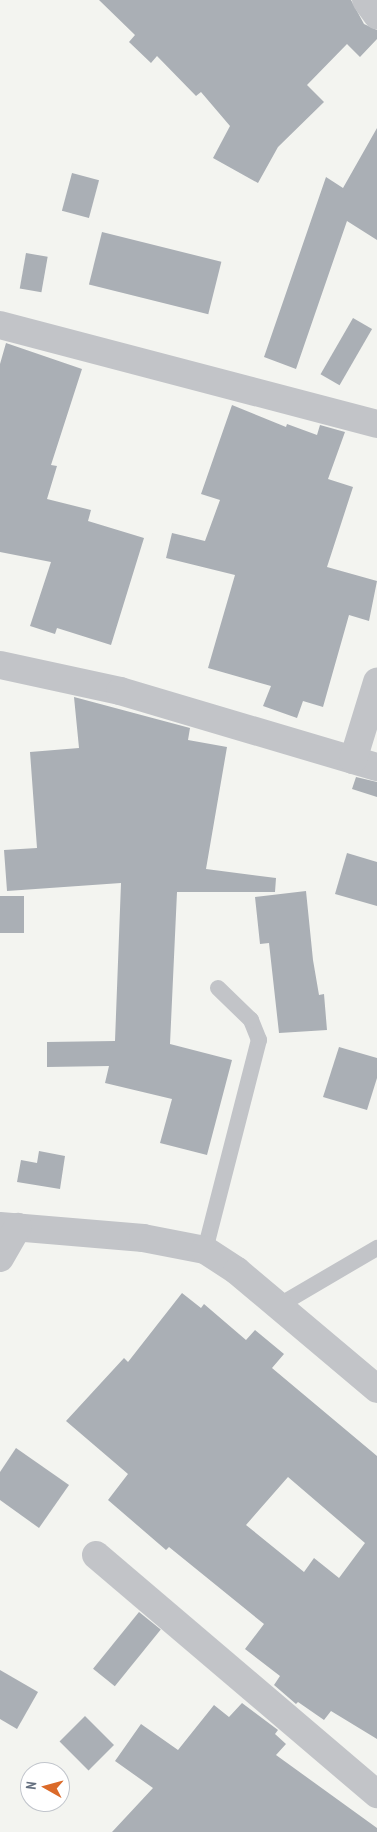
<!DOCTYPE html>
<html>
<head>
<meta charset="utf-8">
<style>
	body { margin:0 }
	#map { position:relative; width:377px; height:1832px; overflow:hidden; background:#f3f4f0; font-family:"PT Sans Narrow",sans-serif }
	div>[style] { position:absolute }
	.building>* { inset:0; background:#aaafb5; transform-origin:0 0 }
	.lane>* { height:16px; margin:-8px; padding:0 8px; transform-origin:8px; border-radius:8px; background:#c2c4c8 }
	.street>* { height:28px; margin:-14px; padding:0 14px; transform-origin:14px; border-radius:14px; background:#c2c4c8 }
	span { translate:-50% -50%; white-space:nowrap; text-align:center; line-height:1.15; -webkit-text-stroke:5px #fff; paint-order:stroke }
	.north { position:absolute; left:20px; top:1762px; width:50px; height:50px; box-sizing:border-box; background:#fff; border:1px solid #c1c5cc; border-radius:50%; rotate:277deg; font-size:14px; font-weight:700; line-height:20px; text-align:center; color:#646f7f }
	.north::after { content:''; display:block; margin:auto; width:18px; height:22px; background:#db6a29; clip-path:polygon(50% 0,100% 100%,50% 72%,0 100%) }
</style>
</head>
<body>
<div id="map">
	<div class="building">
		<div style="clip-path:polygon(99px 0,351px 0,364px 24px,377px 30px,377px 39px,360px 57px,347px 44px,307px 85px,324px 102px,278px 147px,258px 183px,213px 158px,230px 126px,201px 92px,196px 96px,157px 56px,151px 63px,129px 42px,135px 35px)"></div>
		<div style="clip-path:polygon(377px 128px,377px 240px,347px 221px,296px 369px,264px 357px,326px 177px,343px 188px)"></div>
		<div style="left:72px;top:173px;width:28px;height:39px;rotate:15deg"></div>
		<div style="left:102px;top:232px;width:123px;height:54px;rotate:14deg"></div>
		<div style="left:26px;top:253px;width:22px;height:36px;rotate:10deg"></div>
		<div style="left:353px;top:318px;width:22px;height:65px;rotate:30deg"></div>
		<div style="clip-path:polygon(6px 343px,82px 369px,51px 465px,57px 466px,47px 499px,91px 510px,88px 521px,144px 538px,111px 645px,57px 628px,55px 634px,30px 626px,51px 562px,0 552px,0 364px)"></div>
		<div style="clip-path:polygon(232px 405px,286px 427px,287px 424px,317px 435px,320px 425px,345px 432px,328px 479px,353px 487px,327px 567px,377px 581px,369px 621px,349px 615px,323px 707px,303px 701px,297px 718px,263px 706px,271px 686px,208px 668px,235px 575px,166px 558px,172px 533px,205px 541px,220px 500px,201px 494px)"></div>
		<div style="clip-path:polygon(74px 697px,190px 728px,188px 740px,227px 747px,206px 869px,276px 878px,275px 892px,177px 892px,170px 1044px,232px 1060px,207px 1155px,160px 1143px,172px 1099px,105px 1083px,109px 1066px,47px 1067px,47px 1042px,115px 1041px,121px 883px,7px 891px,4px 850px,37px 848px,30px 752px,79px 748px)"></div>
		<div style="clip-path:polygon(356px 777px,377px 782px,377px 797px,352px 789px)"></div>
		<div style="clip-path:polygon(347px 853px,377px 862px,377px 906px,335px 894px)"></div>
		<div style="clip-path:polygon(306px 891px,313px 960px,319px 995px,324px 994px,327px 1030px,279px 1033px,269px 943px,260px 944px,255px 897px)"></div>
		<div style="left:0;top:896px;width:24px;height:37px"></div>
		<div style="clip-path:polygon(339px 1047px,377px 1058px,377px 1078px,367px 1110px,323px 1097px)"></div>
		<div style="clip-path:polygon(39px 1151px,65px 1156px,60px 1189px,17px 1182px,21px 1160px,37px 1163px)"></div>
		<div style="clip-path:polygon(evenodd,182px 1293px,201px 1308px,204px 1304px,246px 1340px,255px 1330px,284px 1354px,272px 1368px,377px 1456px,377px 1739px,331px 1711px,324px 1720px,298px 1702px,296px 1704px,274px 1685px,280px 1676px,245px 1649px,264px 1624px,169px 1547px,166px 1550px,108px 1500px,128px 1474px,66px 1421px,124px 1358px,128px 1362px,182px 1293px,288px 1477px,365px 1543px,339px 1578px,314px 1558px,304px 1572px,246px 1525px,288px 1477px)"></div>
		<div style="clip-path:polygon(16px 1448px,69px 1485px,39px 1528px,0 1500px,0 1472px)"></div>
		<div style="left:139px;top:1612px;width:28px;height:73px;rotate:39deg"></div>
		<div style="clip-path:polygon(0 1670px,38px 1692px,17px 1729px,0 1719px)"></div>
		<div style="clip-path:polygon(242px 1703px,278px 1730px,275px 1734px,286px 1744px,276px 1755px,377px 1828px,377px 1832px,112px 1832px,153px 1788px,115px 1761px,141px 1724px,178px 1750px,214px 1705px,229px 1717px)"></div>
		<div style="left:85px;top:1716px;width:41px;height:36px;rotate:45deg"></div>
	</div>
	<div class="lane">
		<div style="left:205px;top:1250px;width:217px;rotate:-75.6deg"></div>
		<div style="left:259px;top:1040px;width:22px;rotate:-112deg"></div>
		<div style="left:251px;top:1020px;width:46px;rotate:-135.9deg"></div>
		<div style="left:278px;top:1306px;width:115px;rotate:-30.4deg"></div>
	</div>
	<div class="street">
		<div style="left:366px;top:0;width:19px;rotate:54deg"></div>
		<div style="left:0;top:325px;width:390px;rotate:14.7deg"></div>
		<div style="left:0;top:665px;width:123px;rotate:12.2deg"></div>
		<div style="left:120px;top:691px;width:268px;rotate:16.5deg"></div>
		<div style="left:353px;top:760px;width:82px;rotate:-72.9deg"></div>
		<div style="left:0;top:1226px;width:144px;rotate:4.8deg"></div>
		<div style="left:143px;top:1238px;width:63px;rotate:11deg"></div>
		<div style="left:205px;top:1250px;width:38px;rotate:33deg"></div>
		<div style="left:237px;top:1271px;width:183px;rotate:40.1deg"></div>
		<div style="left:0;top:1258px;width:36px;rotate:-60deg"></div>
		<div style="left:96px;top:1555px;width:369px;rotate:40.4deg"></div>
	</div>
	<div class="north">N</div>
</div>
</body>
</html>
